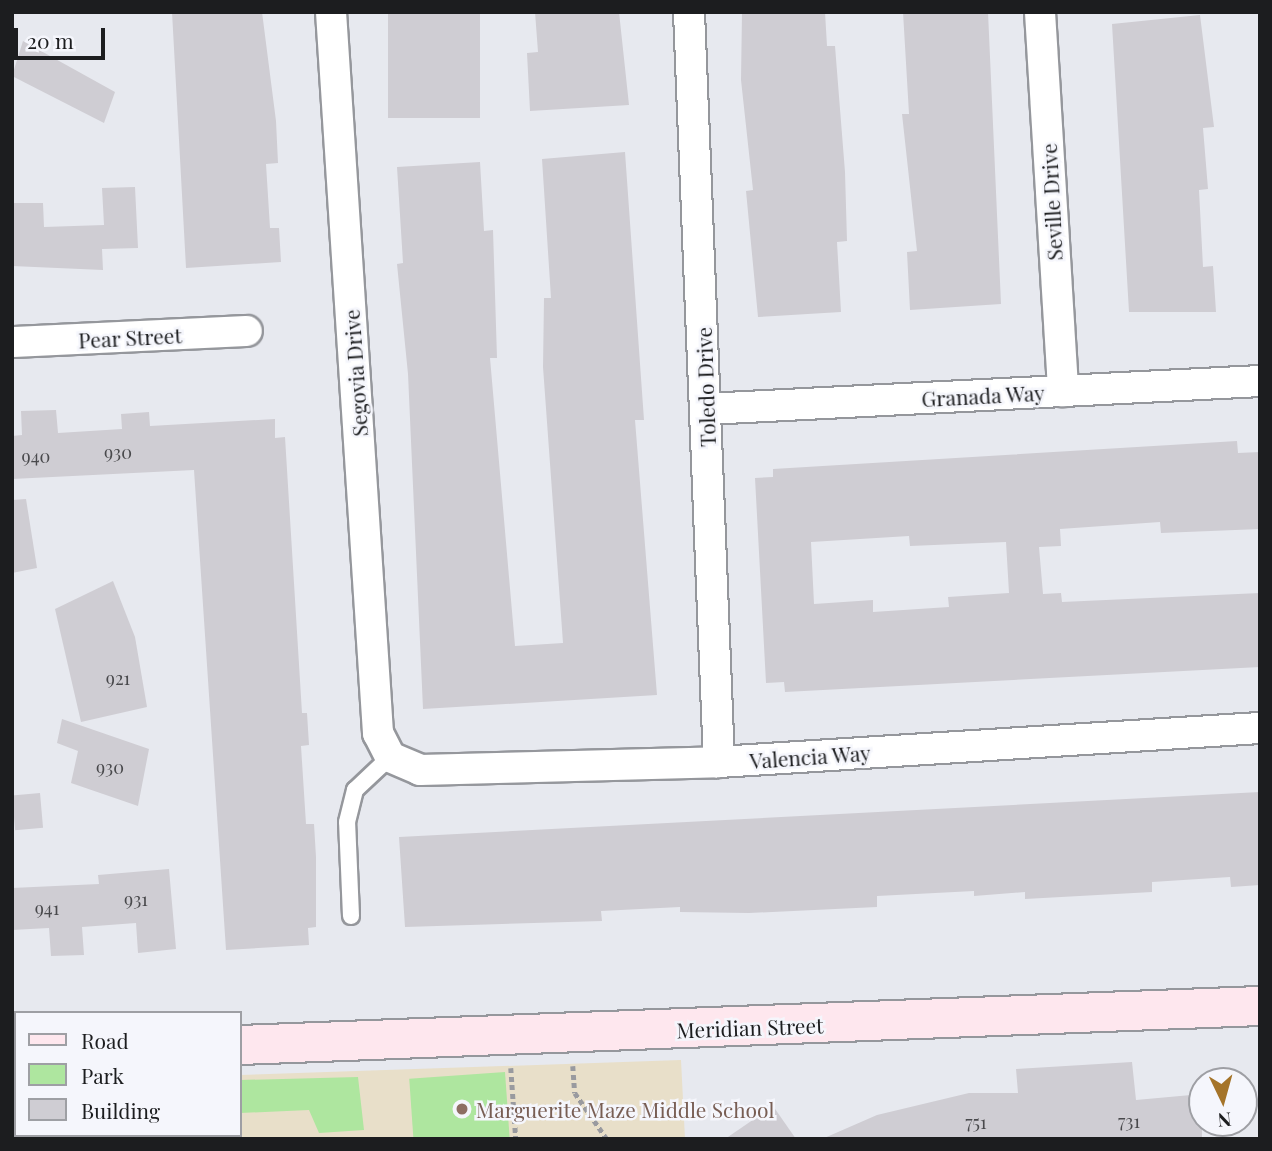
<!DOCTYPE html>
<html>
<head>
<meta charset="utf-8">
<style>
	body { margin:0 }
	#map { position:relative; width:1272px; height:1151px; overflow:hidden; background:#e7e9ef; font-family:"Playfair Display",serif }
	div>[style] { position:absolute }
	.education>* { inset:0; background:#e8dfc9 }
	.green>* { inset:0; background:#aee69f; transform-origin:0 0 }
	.building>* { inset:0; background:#cfcdd3; transform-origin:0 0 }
	.path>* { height:4.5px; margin-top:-2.25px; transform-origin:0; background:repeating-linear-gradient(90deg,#999a9f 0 5px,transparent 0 8.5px) }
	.roads { filter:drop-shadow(2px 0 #95979c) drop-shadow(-2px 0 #95979c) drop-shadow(0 2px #95979c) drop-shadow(0 -2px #95979c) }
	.lane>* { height:16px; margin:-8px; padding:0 8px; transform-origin:8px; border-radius:8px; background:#fff }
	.street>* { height:30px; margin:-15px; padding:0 15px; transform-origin:15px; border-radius:15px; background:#fff }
	.secondary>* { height:38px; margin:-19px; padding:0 19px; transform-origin:19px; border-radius:19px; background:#fee7ee }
	.dots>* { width:19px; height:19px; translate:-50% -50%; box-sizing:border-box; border:4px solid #f5f6fc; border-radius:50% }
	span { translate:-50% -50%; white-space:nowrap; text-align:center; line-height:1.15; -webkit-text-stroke:5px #f5f6fc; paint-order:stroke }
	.number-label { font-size:18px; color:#49494c }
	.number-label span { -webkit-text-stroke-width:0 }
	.street-label { font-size:21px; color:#1c1d1f }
	.education-label { font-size:21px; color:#785e54 }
	.left { translate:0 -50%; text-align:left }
	.frame { position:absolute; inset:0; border:14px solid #1c1d1f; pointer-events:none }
	.legend { position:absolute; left:14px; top:1011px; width:228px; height:126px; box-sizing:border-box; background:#f5f6fc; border:2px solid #9e9fa4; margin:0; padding:9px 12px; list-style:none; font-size:21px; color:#1c1d1f }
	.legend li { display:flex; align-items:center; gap:14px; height:35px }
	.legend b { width:35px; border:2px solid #9e9fa4 }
	.north { position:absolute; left:1188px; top:1067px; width:70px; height:70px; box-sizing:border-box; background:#f5f6fc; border:2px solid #9e9fa4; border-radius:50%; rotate:175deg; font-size:19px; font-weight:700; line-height:28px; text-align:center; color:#1c1d1f }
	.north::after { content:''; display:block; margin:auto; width:24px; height:32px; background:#a57429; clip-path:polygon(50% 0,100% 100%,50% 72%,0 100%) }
	.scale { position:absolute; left:14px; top:28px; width:91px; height:32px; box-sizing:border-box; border:4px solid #1c1d1f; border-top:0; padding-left:9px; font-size:21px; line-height:24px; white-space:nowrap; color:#1c1d1f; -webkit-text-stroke:5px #f5f6fc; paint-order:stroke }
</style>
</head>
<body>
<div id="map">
	<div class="education">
		<div style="clip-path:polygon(681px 1060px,685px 1139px,12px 1139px,12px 1083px,16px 1135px,240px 1135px,240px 1075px)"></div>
	</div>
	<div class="green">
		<div style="left:505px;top:1072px;width:67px;height:96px;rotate:86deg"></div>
		<div style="clip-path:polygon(358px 1077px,364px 1130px,319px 1133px,309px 1110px,240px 1113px,240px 1080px)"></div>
	</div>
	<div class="building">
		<div style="clip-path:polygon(172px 12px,262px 12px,276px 121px,278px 163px,266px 164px,270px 228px,279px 228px,281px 262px,186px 268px)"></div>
		<div style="left:388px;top:12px;width:92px;height:106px"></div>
		<div style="clip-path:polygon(535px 12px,619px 12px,629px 105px,530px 111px,527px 53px,538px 52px)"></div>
		<div style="clip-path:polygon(742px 12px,825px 12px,827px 46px,835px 46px,845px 172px,847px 241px,837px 242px,841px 312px,758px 317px,746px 191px,753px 190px,741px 80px)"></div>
		<div style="clip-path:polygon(903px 12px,988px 12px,1001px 304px,910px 310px,907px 252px,917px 251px,902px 114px,909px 114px)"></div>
		<div style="clip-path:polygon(1200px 15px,1214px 127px,1203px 128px,1208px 189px,1199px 190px,1203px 267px,1213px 266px,1216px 312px,1129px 312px,1112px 24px)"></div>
		<div style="clip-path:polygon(23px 41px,115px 92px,104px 123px,12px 76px)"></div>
		<div style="clip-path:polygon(625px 152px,644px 420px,635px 420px,657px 695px,423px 709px,408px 374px,397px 264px,403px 263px,397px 167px,480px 162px,484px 231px,493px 230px,497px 358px,490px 358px,515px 646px,563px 643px,543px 367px,544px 298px,551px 298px,542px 159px)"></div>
		<div style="clip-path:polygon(135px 187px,138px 248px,102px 249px,103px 270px,12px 266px,12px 203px,43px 203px,44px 227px,104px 225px,102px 188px)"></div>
		<div style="clip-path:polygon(56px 410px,58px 433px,122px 429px,121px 414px,149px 412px,150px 426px,275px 419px,275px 438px,285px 437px,302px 713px,307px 713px,309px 745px,301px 746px,306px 824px,314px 824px,316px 857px,316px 927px,308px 928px,309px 945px,226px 950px,194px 470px,12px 479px,12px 436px,22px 435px,21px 411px)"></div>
		<div style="clip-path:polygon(evenodd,1237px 441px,1238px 453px,1260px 452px,1260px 529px,1161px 533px,1160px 522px,1060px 529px,1061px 546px,1039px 547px,1043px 594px,1061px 593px,1062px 602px,1260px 593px,1260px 667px,785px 692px,784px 682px,766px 683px,755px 478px,773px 477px,773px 469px,1237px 441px,909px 536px,910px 546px,1006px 542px,1009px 593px,948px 597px,949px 607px,873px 612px,873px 600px,814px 604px,811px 542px,909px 536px)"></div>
		<div style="clip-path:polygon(26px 499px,37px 568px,12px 573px,12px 500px)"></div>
		<div style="clip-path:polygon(113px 581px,135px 637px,147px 707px,81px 722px,55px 609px)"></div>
		<div style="clip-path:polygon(62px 719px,149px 749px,138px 806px,71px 783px,78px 751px,57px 743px)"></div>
		<div style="clip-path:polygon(1260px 792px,1260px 885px,1231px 887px,1230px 877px,1152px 882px,1152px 892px,1025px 899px,1025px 892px,974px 896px,974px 891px,877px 896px,877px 907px,749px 913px,680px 912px,680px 907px,601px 911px,602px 921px,405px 927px,399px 837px)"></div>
		<div style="left:40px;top:793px;width:35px;height:28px;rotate:85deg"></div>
		<div style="clip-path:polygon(169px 869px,176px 949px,138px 953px,136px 923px,82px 927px,84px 955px,51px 956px,49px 928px,12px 930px,12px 888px,99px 884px,98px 875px)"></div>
		<div style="clip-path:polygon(1132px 1062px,1136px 1100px,1202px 1094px,1202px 1139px,822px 1139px,877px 1115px,969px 1093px,1018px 1093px,1016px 1069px)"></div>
		<div style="clip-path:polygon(773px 1106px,796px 1139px,725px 1139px)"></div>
	</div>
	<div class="path">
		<div style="left:573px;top:1066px;width:27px;rotate:86deg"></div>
		<div style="left:575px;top:1093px;width:56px;rotate:55.2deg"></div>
		<div style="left:511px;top:1068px;width:71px;rotate:86deg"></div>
		<div style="left:41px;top:1135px;width:4px;rotate:90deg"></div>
		<div style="left:19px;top:1139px;width:12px;rotate:-20deg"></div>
	</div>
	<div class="roads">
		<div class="lane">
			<div style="left:351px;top:916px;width:94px;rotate:-92.4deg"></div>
			<div style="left:347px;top:822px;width:33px;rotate:-76deg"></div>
			<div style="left:355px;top:790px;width:48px;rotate:-43.3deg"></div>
		</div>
		<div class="street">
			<div style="left:331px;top:12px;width:723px;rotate:86.27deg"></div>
			<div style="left:378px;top:733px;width:27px;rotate:63deg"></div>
			<div style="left:390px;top:757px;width:33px;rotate:23deg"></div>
			<div style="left:420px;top:770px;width:299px;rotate:-1.5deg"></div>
			<div style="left:719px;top:762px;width:542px;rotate:-3.6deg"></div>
			<div style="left:689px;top:12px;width:751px;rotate:87.71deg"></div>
			<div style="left:1040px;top:12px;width:380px;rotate:86.5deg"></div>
			<div style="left:12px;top:342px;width:235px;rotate:-2.7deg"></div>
			<div style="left:706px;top:409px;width:555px;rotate:-2.89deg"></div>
		</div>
		<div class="secondary">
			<div style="left:240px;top:1045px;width:1021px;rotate:-2.19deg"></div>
			<div style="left:12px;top:1047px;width:4px"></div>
		</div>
	</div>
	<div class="dots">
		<div style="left:462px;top:1109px;background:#8d6e63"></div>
	</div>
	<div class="number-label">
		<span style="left:118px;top:452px">930</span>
		<span style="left:36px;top:456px">940</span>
		<span style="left:118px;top:678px">921</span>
		<span style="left:110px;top:767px">930</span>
		<span style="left:136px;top:899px">931</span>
		<span style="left:47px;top:908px">941</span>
		<span style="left:1129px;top:1121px">731</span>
		<span style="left:976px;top:1122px">751</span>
	</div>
	<div class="street-label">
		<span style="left:1051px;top:202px;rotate:-93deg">Seville Drive</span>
		<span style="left:130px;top:337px;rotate:-3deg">Pear Street</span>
		<span style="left:355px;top:373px;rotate:-94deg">Segovia Drive</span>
		<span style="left:705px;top:387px;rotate:-92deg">Toledo Drive</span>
		<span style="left:983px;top:395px;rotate:-3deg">Granada Way</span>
		<span style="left:810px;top:756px;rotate:-4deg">Valencia Way</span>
		<span style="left:750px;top:1027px;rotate:-2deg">Meridian Street</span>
	</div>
	<div class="education-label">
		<span class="left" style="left:476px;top:1109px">Marguerite Maze Middle School</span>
	</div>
	<div class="frame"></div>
	<ul class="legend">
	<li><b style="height:9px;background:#fee7ee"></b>Road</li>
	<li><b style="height:19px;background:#aee69f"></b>Park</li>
	<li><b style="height:19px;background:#cfcdd3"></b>Building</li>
	</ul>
	<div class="north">N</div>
	<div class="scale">20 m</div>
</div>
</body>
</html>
